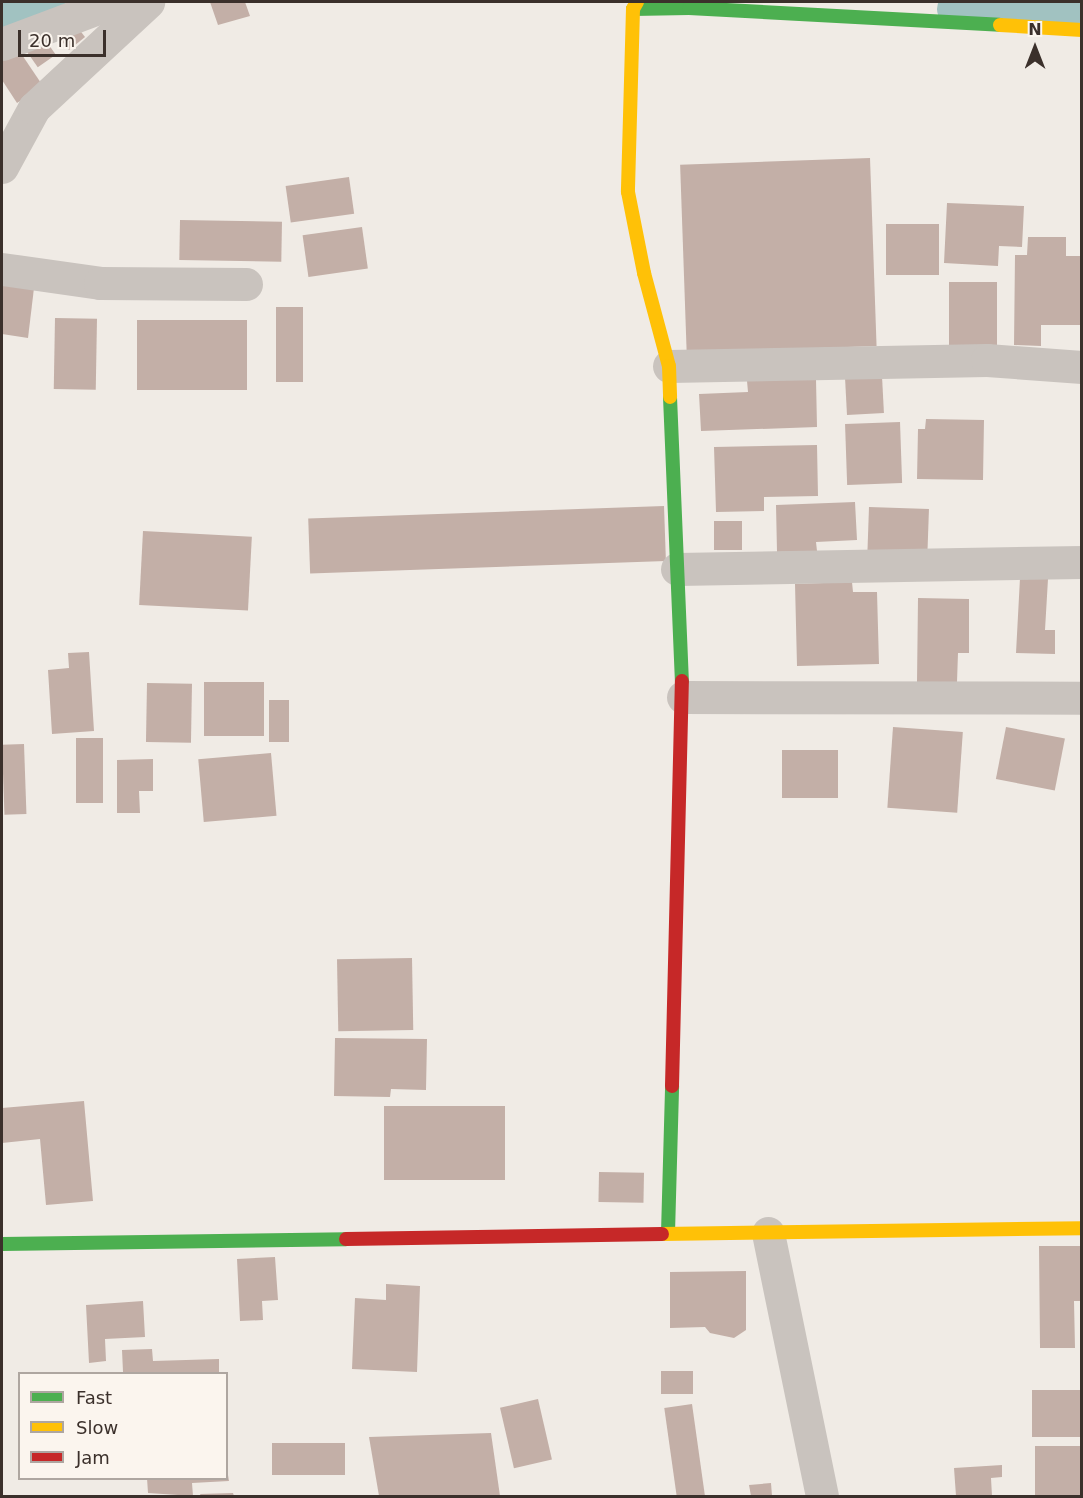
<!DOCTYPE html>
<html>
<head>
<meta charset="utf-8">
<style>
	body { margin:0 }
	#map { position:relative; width:1083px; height:1498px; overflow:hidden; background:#f0ebe5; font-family:"DejaVu Sans",sans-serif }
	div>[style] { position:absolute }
	.canal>* { height:32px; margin:-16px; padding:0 16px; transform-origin:16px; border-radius:16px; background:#a1c2c1 }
	.building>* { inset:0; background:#c3afa7; transform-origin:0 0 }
	.street>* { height:33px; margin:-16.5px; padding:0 16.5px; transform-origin:16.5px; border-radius:16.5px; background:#c9c3be }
	.fast>* { height:14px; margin:-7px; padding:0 7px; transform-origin:7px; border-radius:7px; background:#4caf50 }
	.slow>* { height:14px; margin:-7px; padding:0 7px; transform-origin:7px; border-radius:7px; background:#ffc107 }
	.jam>* { height:14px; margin:-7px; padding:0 7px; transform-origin:7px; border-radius:7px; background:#c62828 }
	span { translate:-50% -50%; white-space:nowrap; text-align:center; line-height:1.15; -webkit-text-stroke:4.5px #fbf5ee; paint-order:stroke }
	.frame { position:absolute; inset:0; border:3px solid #3b302b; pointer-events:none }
	.legend { position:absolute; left:18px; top:1372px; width:210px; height:108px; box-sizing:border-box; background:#fbf5ee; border:2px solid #aea6a0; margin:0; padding:8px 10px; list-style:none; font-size:18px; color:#3b302b }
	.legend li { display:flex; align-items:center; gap:12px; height:30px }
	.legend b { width:30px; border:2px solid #aea6a0 }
	.north { position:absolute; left:1005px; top:18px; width:60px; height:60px; -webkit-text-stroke:4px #fbf5ee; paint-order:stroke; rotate:0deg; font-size:16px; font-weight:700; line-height:24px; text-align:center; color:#3b302b }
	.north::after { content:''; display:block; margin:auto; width:21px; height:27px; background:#3b302b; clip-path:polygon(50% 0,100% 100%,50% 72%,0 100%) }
	.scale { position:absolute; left:18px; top:30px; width:88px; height:27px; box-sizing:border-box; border:3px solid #3b302b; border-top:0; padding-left:8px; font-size:18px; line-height:21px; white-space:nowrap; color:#3b302b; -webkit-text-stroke:4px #fbf5ee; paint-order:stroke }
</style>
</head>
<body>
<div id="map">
	<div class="canal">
		<div style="left:953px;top:9px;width:129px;rotate:-0.9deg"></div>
		<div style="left:2px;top:20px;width:51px;rotate:-20.6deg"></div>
	</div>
	<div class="building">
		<div style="clip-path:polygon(210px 2px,245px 2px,250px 16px,218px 25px)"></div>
		<div style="clip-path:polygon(75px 24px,85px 37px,69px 50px,55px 33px)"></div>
		<div style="left:42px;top:35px;width:24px;height:22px;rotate:55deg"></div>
		<div style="clip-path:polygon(16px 46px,43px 86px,17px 103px,2px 80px,2px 53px)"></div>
		<div style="left:870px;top:158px;width:188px;height:190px;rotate:88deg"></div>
		<div style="left:349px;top:177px;width:37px;height:64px;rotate:82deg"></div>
		<div style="clip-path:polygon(947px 203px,1024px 206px,1022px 247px,999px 246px,998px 266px,944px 263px)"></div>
		<div style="left:180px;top:220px;width:102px;height:40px;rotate:1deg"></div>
		<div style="left:886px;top:224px;width:53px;height:51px"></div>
		<div style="left:362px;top:227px;width:42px;height:60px;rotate:82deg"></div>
		<div style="clip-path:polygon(1028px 237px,1066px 237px,1066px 256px,1081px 256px,1081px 325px,1041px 325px,1041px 346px,1014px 345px,1015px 255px,1027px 255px)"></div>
		<div style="left:949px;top:282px;width:48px;height:66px"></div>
		<div style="clip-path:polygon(2px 285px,34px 288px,28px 338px,2px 334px)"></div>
		<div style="left:276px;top:307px;width:27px;height:75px"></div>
		<div style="left:55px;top:318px;width:42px;height:71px;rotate:1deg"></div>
		<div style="left:137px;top:320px;width:110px;height:70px"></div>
		<div style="left:882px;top:376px;width:37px;height:37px;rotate:87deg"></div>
		<div style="clip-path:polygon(816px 379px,817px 427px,701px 431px,699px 394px,748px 392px,747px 381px)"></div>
		<div style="clip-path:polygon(926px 419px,984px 420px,983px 480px,917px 479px,918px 429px,925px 429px)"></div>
		<div style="left:900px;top:422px;width:61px;height:55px;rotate:88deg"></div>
		<div style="clip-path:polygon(817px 445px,818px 496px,764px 497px,764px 511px,716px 512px,714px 447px)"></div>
		<div style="clip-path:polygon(855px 502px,857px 540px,816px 542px,817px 551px,777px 552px,776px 505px)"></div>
		<div style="left:664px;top:506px;width:55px;height:356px;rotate:88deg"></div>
		<div style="left:869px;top:507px;width:60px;height:45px;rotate:2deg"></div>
		<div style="left:714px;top:521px;width:28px;height:29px"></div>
		<div style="left:143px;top:531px;width:109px;height:74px;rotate:3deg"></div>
		<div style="clip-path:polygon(1020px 578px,1048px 579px,1045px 630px,1055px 630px,1055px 654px,1016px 653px)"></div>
		<div style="clip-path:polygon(852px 582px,853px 592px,877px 592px,879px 664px,797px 666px,795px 584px)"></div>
		<div style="clip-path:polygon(918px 598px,969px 599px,969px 653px,958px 653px,957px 682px,917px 682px)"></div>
		<div style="clip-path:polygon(89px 652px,94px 731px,52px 734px,48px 670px,69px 668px,68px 653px)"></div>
		<div style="left:204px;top:682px;width:60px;height:54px"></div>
		<div style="left:147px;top:683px;width:45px;height:59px;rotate:1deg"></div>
		<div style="left:269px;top:700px;width:20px;height:42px"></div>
		<div style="left:893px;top:727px;width:70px;height:81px;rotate:4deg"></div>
		<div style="left:1006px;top:727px;width:60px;height:53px;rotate:11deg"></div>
		<div style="left:76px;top:738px;width:27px;height:65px"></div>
		<div style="left:24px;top:744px;width:70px;height:22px;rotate:88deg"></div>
		<div style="left:838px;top:750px;width:48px;height:56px;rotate:90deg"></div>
		<div style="left:271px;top:753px;width:63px;height:73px;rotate:85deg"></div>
		<div style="clip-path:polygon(153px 759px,153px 791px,139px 791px,140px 813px,117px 813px,117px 760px)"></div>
		<div style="left:412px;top:958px;width:72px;height:75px;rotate:89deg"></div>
		<div style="clip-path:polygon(335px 1038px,427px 1039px,426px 1090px,391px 1089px,390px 1097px,334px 1096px)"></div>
		<div style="clip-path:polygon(84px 1101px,93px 1201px,46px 1205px,40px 1139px,2px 1143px,2px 1108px)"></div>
		<div style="left:384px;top:1106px;width:121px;height:74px"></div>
		<div style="left:599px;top:1172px;width:45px;height:30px;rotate:1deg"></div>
		<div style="clip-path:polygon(1039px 1246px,1082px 1246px,1082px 1301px,1074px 1301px,1075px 1348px,1040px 1348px)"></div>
		<div style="clip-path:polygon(275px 1257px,278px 1300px,262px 1301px,263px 1320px,240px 1321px,237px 1259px)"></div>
		<div style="clip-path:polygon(746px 1271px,746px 1330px,734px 1338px,710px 1333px,705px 1327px,670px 1328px,670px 1272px)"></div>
		<div style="clip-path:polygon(386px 1284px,420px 1286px,417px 1372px,352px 1369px,355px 1298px,386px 1300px)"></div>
		<div style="clip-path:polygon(143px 1301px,145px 1337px,105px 1339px,106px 1361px,89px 1363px,86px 1305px)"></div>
		<div style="clip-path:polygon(152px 1349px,153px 1361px,219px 1359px,219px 1374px,123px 1372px,122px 1350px)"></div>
		<div style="left:661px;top:1371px;width:32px;height:23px"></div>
		<div style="left:1082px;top:1390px;width:47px;height:50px;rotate:90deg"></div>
		<div style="left:538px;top:1399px;width:62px;height:39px;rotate:77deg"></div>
		<div style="left:692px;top:1404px;width:93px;height:28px;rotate:82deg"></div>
		<div style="clip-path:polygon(491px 1433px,500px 1496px,379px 1496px,369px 1437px)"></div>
		<div style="left:272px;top:1443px;width:73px;height:32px"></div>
		<div style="left:1082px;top:1446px;width:49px;height:47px;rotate:90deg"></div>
		<div style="clip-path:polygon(226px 1463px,229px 1481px,192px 1483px,193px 1496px,148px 1493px,147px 1478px,226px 1478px)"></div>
		<div style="clip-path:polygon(1002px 1465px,1002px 1477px,991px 1478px,992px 1496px,956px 1496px,954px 1468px)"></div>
		<div style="clip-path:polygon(771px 1483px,772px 1496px,751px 1496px,749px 1485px)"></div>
		<div style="clip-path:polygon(233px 1493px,234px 1496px,201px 1496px,200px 1494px)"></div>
	</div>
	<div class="street">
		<div style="left:2px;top:44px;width:120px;rotate:-20.6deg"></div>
		<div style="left:2px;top:167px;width:67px;rotate:-61.5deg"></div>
		<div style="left:34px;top:108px;width:156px;rotate:-42.9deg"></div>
		<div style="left:2px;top:269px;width:99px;rotate:8.1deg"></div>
		<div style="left:100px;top:283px;width:146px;rotate:0.4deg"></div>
		<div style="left:669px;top:366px;width:318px;rotate:-1.1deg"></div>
		<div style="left:987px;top:360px;width:95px;rotate:4.2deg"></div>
		<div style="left:677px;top:569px;width:405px;rotate:-1deg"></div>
		<div style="left:683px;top:697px;width:399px;rotate:0.1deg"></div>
		<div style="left:768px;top:1233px;width:268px;rotate:78.4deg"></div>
	</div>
	<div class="fast">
		<div style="left:633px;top:9px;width:56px;rotate:-1deg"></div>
		<div style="left:689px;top:8px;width:311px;rotate:3.1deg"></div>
		<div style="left:670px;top:397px;width:284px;rotate:87.6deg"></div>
		<div style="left:668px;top:1233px;width:147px;rotate:-88.4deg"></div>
		<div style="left:2px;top:1244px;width:344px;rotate:-0.8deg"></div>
	</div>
	<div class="slow">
		<div style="left:637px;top:2px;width:8px;rotate:120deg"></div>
		<div style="left:633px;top:9px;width:183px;rotate:91.6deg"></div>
		<div style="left:628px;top:192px;width:83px;rotate:78.8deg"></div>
		<div style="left:644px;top:273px;width:96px;rotate:75deg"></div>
		<div style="left:669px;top:366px;width:31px;rotate:88deg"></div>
		<div style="left:1000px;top:25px;width:82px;rotate:3.5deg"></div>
		<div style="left:662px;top:1234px;width:420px;rotate:-0.8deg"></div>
	</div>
	<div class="jam">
		<div style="left:672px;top:1086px;width:405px;rotate:-88.6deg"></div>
		<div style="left:346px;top:1239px;width:316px;rotate:-0.9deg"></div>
	</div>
	<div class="frame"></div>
	<ul class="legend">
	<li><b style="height:8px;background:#4caf50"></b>Fast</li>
	<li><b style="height:8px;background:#ffc107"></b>Slow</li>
	<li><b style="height:8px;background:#c62828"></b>Jam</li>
	</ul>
	<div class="north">N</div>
	<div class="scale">20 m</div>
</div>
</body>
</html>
